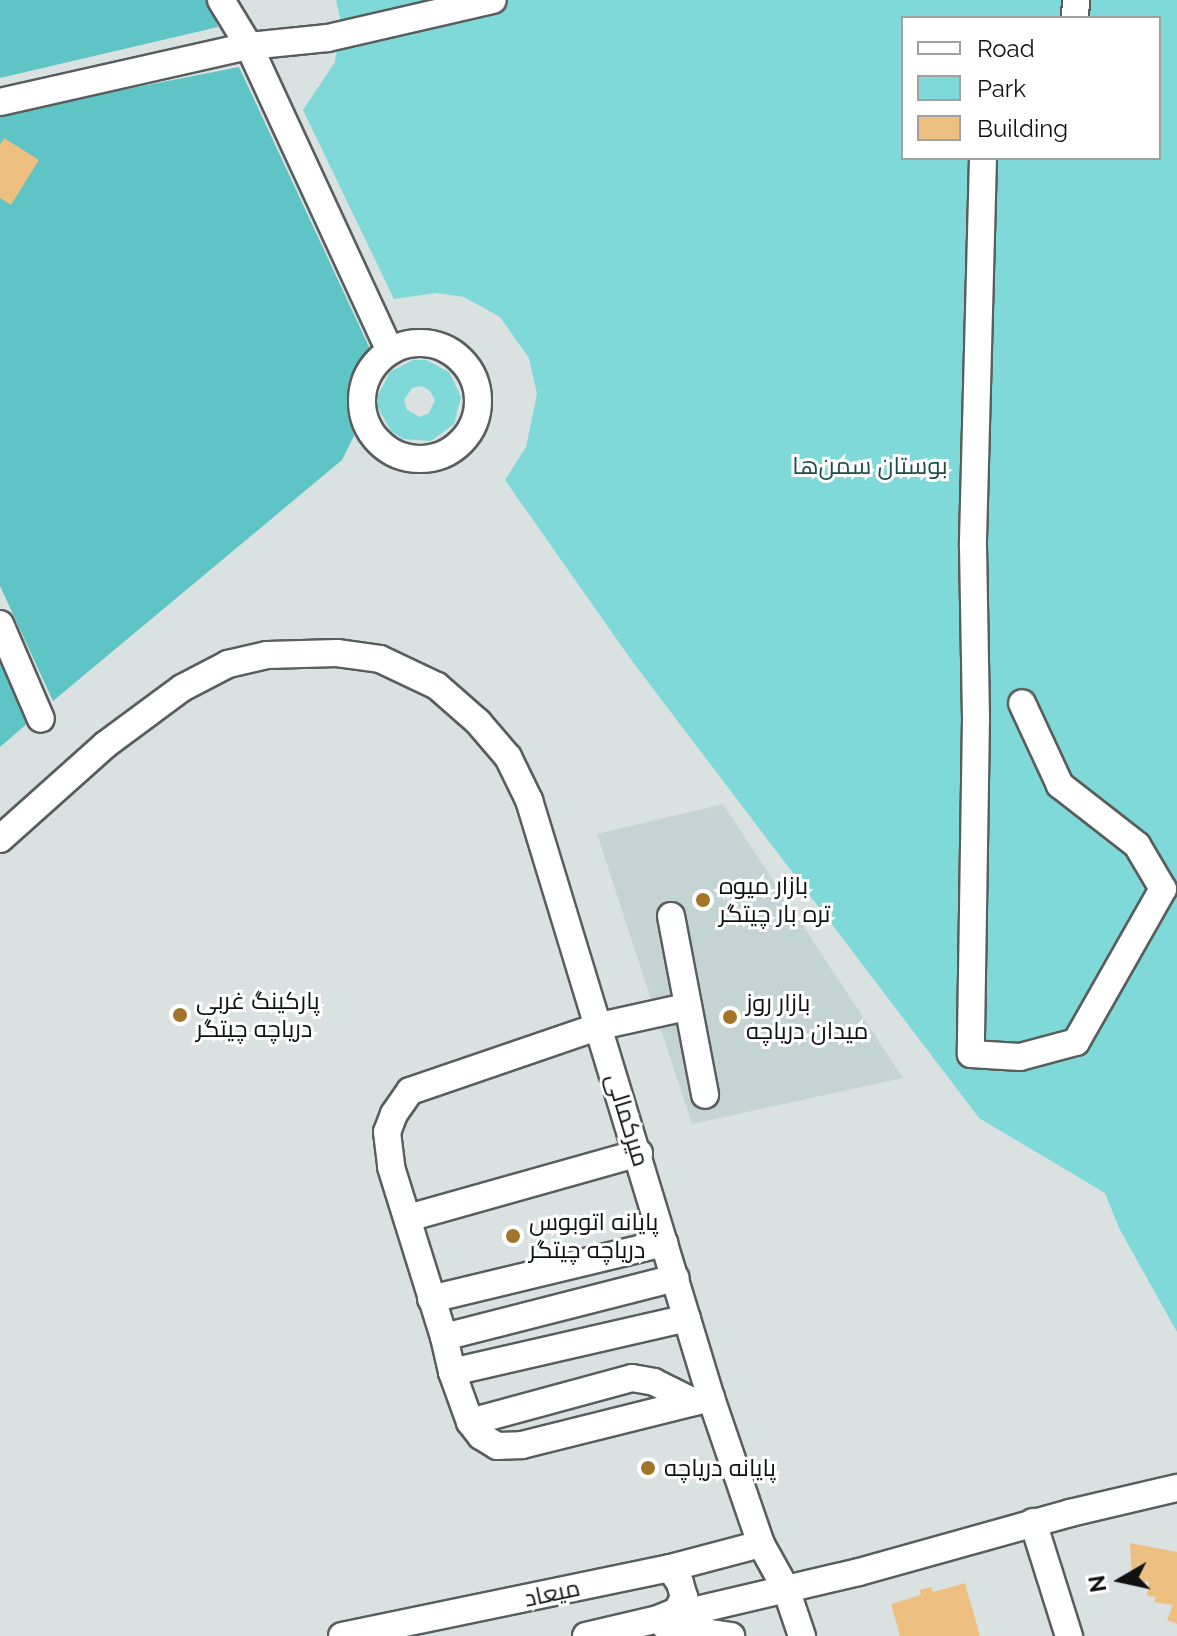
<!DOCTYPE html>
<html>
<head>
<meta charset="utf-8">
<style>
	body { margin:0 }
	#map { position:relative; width:1177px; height:1636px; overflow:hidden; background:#dae1e1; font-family:Raleway,Cairo,sans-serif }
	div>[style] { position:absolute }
	.built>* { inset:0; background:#c4d4d4 }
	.green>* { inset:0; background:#7fd9d9 }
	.forest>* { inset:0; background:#5ec4c5 }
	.building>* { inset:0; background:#edc082 }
	.roads { filter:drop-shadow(2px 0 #585e5d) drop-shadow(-2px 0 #585e5d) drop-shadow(0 2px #585e5d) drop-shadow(0 -2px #585e5d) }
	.minor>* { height:26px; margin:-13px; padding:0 13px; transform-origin:13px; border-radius:13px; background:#fff }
	.minor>.ring { margin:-13px; padding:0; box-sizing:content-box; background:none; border:26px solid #fff; border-radius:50% }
	.dots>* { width:22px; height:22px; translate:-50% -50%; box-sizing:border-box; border:4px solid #fff; border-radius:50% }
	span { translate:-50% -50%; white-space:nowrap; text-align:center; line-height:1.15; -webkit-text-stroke:6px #fff; paint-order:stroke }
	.park-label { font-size:24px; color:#204e4e }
	.poi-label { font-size:24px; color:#101212 }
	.left { translate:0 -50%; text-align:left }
	.street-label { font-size:24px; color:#101212 }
	.legend { position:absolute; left:901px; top:16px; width:260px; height:144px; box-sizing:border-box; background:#fff; border:2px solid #9fa0a0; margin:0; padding:10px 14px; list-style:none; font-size:24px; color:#101212 }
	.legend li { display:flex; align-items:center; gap:16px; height:40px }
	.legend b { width:40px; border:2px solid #9fa0a0 }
	.north { position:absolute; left:1081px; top:1540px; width:80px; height:80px; -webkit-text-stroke:6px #fff; paint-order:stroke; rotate:261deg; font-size:22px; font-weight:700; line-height:32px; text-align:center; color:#101212 }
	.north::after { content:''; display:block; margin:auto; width:28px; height:36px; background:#101212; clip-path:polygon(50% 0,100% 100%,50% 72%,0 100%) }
</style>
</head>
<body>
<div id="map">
	<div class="built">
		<div style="clip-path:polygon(723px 804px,903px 1078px,692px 1124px,597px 834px)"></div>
	</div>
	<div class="green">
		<div style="clip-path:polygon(evenodd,336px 0,1177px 0,1177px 1332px,1119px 1228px,1105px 1193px,979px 1118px,632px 661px,505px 480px,526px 447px,537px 394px,529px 358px,500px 317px,464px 297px,437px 293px,394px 299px,303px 110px,335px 62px,341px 23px,336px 0,903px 18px,1159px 18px,1159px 158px,903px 158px,903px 18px)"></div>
		<div style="clip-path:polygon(evenodd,413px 360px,426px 360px,449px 372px,461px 397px,454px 424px,431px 441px,403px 439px,391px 431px,378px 408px,378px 395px,390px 372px,413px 360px,422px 386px,430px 391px,435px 400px,429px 413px,420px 417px,407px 410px,404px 400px,412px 388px,422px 386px)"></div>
	</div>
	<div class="forest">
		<div style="clip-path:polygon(0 0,207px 0,218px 27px,0 78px)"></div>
		<div style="clip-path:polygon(239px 67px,370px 349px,354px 375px,348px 405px,354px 436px,342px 460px,53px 701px,0 586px,0 114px)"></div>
		<div style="clip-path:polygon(0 657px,29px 722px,0 747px)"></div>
	</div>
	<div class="building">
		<div style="clip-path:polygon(4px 138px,39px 160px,11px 205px,0 198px,0 145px)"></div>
		<div style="clip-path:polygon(1130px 1543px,1177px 1552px,1177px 1624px,1167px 1620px,1173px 1605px,1154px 1602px,1156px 1597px,1147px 1596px,1149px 1582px,1132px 1580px)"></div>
		<div style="clip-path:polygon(965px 1583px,980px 1636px,900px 1636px,891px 1604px,921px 1595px,919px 1590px,931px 1587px,933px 1592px)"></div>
	</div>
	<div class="roads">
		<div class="minor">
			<div style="left:221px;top:0;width:54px;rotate:58.7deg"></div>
			<div style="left:249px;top:46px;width:336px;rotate:65.2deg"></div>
			<div style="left:1075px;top:18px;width:18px;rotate:-87deg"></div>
			<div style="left:0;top:102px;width:255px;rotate:-12.7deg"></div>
			<div style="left:249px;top:46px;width:79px;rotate:-5.8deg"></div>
			<div style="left:328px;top:38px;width:169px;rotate:-13deg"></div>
			<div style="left:983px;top:158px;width:388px;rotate:91.5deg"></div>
			<div style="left:973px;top:546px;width:173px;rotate:89deg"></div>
			<div style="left:976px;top:719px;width:335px;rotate:90.9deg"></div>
			<div style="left:971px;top:1054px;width:49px;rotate:3.5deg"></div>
			<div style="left:1020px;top:1057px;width:58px;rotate:-15deg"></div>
			<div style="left:1076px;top:1042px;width:176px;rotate:-60.4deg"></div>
			<div style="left:1163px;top:889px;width:51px;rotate:-120.6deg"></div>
			<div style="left:1137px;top:845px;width:98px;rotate:-142.1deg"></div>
			<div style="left:1060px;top:785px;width:90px;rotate:-114.9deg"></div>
			<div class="ring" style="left:362px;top:343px;width:90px;height:90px"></div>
			<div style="left:0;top:624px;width:103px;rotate:66.7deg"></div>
			<div style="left:0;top:839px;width:141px;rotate:-41.8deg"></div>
			<div style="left:105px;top:745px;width:96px;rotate:-36.5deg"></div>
			<div style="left:182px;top:688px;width:52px;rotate:-27.6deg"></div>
			<div style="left:228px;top:664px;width:40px;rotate:-13deg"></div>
			<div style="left:267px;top:655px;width:70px;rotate:-1.6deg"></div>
			<div style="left:337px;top:653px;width:43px;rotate:7.9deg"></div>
			<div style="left:380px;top:659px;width:63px;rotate:25.3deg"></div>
			<div style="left:437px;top:686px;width:55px;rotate:41.3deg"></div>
			<div style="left:478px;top:722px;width:46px;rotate:49.4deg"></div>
			<div style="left:508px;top:757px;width:48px;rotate:64deg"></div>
			<div style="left:529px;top:800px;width:625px;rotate:73.07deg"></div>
			<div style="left:711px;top:1398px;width:154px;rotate:71.1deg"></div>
			<div style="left:761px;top:1544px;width:51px;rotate:60.9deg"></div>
			<div style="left:786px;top:1589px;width:50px;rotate:71.2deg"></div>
			<div style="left:671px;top:916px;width:182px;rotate:79.2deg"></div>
			<div style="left:686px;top:1007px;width:88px;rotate:167.5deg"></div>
			<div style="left:600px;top:1026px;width:201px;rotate:161.1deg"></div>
			<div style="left:410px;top:1091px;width:28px;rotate:125deg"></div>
			<div style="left:394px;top:1114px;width:19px;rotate:111deg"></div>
			<div style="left:387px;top:1132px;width:35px;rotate:83deg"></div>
			<div style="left:391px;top:1167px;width:178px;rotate:72.7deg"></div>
			<div style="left:444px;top:1337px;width:36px;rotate:77deg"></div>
			<div style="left:452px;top:1372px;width:53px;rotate:70.2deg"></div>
			<div style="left:470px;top:1422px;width:18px;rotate:52deg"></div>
			<div style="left:481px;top:1436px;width:19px;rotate:32deg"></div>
			<div style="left:497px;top:1446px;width:25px;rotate:-2deg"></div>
			<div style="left:522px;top:1445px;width:195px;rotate:-14deg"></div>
			<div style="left:408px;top:1218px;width:240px;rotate:-15.7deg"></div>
			<div style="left:431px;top:1299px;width:240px;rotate:-13.5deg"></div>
			<div style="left:444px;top:1337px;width:239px;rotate:-14.3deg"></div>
			<div style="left:452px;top:1372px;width:241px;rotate:-12.9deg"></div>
			<div style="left:470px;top:1422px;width:168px;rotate:-15.2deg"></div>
			<div style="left:632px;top:1378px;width:22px;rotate:10deg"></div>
			<div style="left:654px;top:1382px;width:45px;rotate:26.6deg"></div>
			<div style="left:1033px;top:1522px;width:120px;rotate:72.5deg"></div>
			<div style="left:660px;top:1618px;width:18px;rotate:-22deg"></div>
			<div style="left:677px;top:1611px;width:16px;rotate:-63deg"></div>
			<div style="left:684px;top:1597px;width:15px;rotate:-106deg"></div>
			<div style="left:680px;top:1583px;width:18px;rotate:-124deg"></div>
			<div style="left:665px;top:1626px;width:67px;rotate:8.6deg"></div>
			<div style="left:342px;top:1636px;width:335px;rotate:-11.7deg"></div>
			<div style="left:670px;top:1568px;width:94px;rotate:-14.8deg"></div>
			<div style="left:586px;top:1636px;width:280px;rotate:-13.2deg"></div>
			<div style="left:859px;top:1572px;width:219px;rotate:-15.6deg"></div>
			<div style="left:1070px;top:1513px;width:110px;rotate:-13.2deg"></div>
		</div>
	</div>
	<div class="dots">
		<div style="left:703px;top:900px;background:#a47529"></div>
		<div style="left:180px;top:1015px;background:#a47529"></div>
		<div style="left:730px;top:1017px;background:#a47529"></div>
		<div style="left:513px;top:1236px;background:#a47529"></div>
		<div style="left:648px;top:1468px;background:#a47529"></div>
	</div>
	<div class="park-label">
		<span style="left:870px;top:466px">بوستان سمن‌ها</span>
	</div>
	<div class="poi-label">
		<span class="left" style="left:719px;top:900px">بازار میوه<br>تره بار چیتگر</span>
		<span class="left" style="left:196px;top:1015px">پارکینگ غربی<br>دریاچه چیتگر</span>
		<span class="left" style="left:746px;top:1017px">بازار روز<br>میدان دریاچه</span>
		<span class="left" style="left:529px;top:1236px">پایانه اتوبوس<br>دریاچه چیتگر</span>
		<span class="left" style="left:664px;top:1468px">پایانه دریاچه</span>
	</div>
	<div class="street-label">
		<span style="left:628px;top:1120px;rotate:73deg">میرکمالی</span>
		<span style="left:552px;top:1593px;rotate:-12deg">میعاد</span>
	</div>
	<ul class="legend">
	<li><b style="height:10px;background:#fff"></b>Road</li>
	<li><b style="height:22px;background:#7fd9d9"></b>Park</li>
	<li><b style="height:22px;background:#edc082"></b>Building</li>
	</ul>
	<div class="north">N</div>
</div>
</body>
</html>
